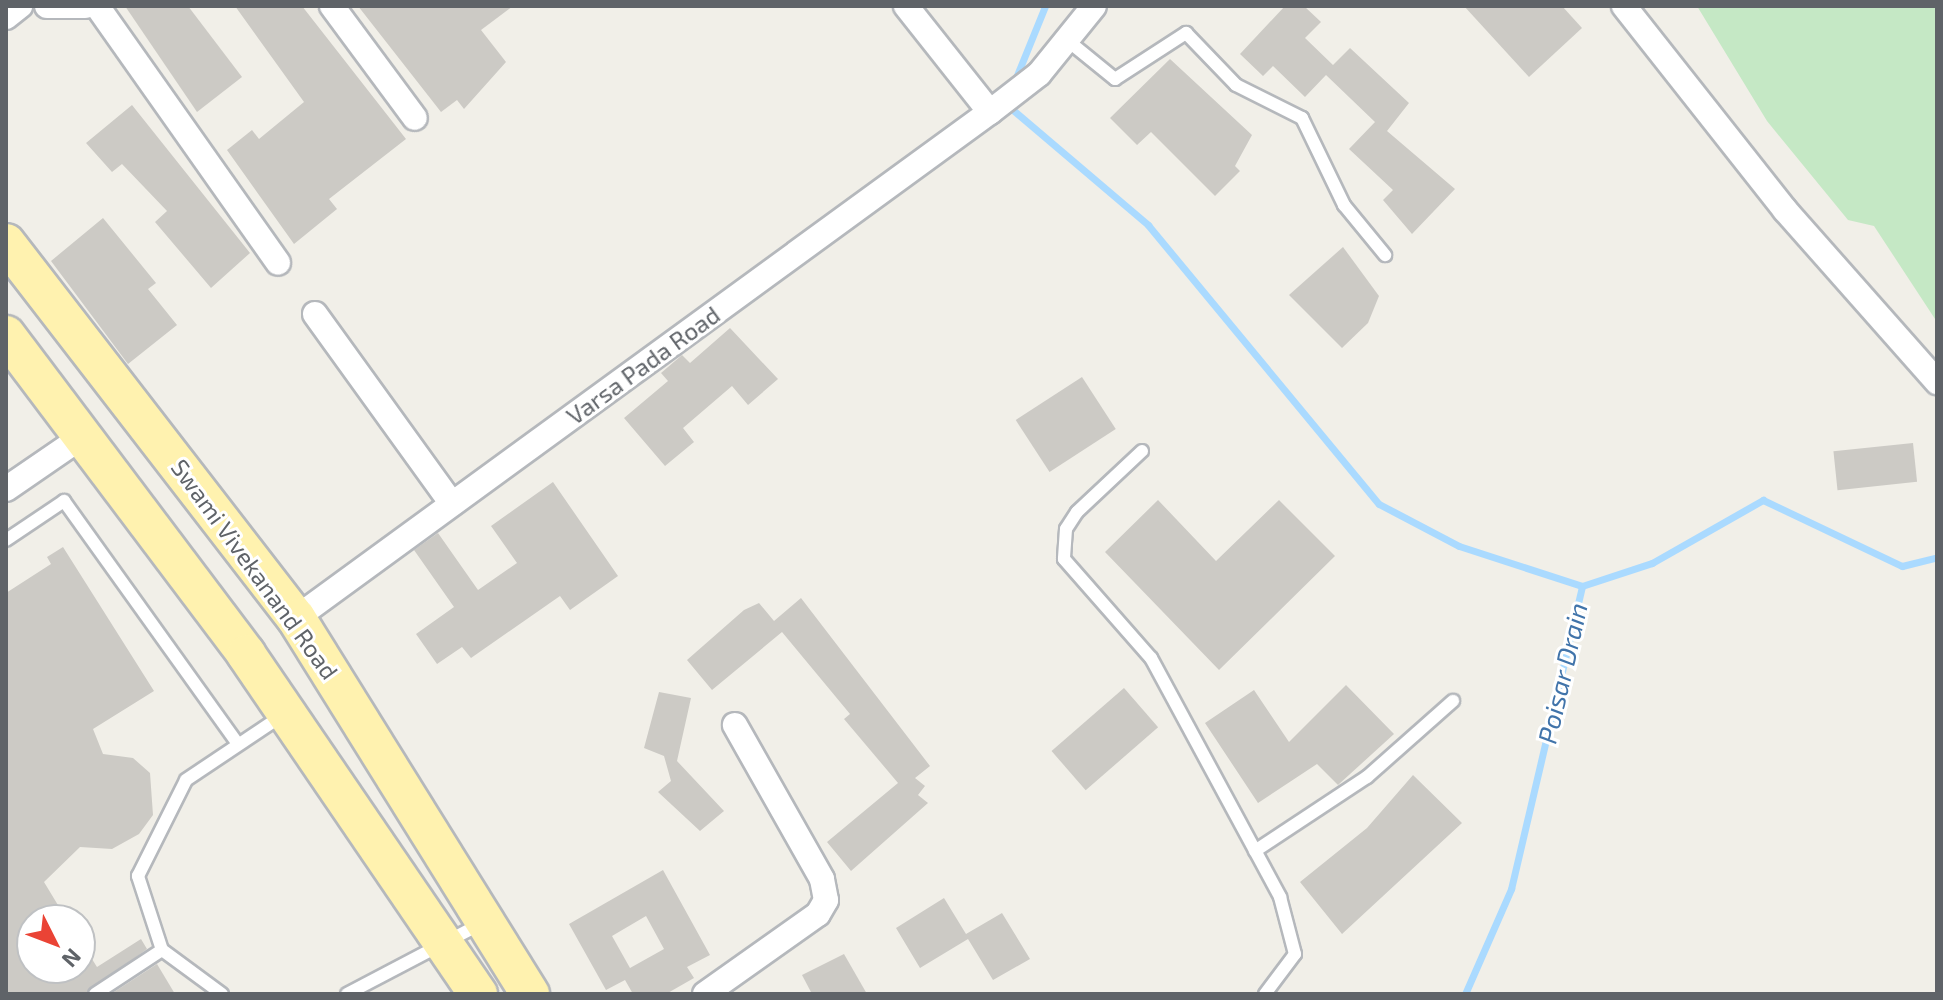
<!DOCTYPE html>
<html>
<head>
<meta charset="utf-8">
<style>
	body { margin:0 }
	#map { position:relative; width:1943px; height:1000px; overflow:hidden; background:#f1efe8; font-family:"Exo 2",sans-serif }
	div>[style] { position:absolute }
	.green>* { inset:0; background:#c5e8c5 }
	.stream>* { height:7px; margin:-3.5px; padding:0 3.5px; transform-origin:3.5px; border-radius:3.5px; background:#aadaff }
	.building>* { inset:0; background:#cccac5; transform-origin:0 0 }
	.roads { filter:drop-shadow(2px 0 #b5b8bc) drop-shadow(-2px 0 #b5b8bc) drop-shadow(0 2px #b5b8bc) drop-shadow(0 -2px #b5b8bc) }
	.lane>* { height:12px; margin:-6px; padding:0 6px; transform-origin:6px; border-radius:6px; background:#fff }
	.street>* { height:24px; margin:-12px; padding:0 12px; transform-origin:12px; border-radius:12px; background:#fff }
	.primary>* { height:38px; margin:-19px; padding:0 19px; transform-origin:19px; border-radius:19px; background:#fff2af }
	span { translate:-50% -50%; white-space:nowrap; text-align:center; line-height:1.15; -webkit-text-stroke:6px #fff; paint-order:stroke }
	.street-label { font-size:24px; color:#5f6368 }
	.water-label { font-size:26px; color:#4174aa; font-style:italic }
	.frame { position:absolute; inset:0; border:8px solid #5f6368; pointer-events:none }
	.north { position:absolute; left:16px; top:904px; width:80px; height:80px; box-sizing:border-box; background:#fff; border:2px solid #bfc1c3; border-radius:50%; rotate:132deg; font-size:22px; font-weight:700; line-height:32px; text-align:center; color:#5f6368 }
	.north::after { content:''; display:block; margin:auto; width:28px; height:36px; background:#ea4335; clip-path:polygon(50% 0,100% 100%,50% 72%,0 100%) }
</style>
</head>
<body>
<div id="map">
	<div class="green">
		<div style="clip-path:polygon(1697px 6px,1937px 6px,1937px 322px,1874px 226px,1848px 220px,1767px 121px)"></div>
	</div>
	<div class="stream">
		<div style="left:1013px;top:85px;width:85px;rotate:-67.9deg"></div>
		<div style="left:1006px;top:104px;width:187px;rotate:40.4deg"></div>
		<div style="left:1148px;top:225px;width:362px;rotate:50.4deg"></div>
		<div style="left:1379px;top:504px;width:90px;rotate:27.7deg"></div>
		<div style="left:1459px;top:546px;width:129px;rotate:18deg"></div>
		<div style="left:1465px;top:994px;width:115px;rotate:-66.3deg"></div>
		<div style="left:1511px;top:889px;width:311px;rotate:-76.8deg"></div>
		<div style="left:1582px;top:586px;width:74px;rotate:-18.2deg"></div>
		<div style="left:1652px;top:563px;width:128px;rotate:-29.6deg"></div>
		<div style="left:1763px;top:500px;width:154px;rotate:25.4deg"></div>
		<div style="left:1902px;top:566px;width:36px;rotate:-14deg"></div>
	</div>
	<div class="building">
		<div style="clip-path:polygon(125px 6px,188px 6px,242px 77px,197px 112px)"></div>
		<div style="clip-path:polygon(235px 6px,302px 6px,406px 139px,329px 199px,337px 209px,294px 244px,227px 150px,252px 130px,259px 139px,304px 102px)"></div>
		<div style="clip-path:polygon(358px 6px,513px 6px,481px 30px,506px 62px,464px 109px,457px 100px,441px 112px)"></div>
		<div style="clip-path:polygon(1285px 6px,1304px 6px,1321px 22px,1305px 38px,1333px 65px,1350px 48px,1409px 103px,1387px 131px,1455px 189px,1412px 234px,1383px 200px,1393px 190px,1349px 149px,1375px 122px,1326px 75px,1305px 97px,1273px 66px,1263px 76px,1240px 54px)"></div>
		<div style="clip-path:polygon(1464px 6px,1562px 6px,1582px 28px,1529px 77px)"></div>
		<div style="clip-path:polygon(1170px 59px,1252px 135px,1235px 166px,1240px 171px,1215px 196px,1151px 132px,1137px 145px,1110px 118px)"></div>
		<div style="clip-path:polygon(132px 105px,250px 253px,211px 288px,155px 222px,167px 211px,122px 164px,112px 172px,86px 143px)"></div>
		<div style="clip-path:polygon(103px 218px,156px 283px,148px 289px,177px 325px,128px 364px,51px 261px)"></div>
		<div style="clip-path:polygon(1343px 247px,1379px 296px,1368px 323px,1342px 348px,1289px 295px)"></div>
		<div style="clip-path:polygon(730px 328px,778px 379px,748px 405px,732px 386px,683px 428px,694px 442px,665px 466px,624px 418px,668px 381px,661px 373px,682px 355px,690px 363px)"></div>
		<div style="left:1082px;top:377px;width:62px;height:79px;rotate:57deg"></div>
		<div style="left:1913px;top:443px;width:39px;height:80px;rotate:84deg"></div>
		<div style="clip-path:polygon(553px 482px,618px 576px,570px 610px,560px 596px,471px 658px,462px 647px,437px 664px,416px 634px,454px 607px,414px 550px,438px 533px,478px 590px,517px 563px,491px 526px)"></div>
		<div style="clip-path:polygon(1158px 500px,1216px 561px,1279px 500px,1335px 556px,1219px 670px,1105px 552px)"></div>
		<div style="clip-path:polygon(63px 547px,154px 691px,93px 729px,103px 754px,133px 758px,150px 773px,153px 815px,139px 834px,112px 849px,80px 847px,44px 882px,67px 920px,32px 920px,32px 968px,80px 968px,80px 940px,97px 967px,141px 939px,147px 949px,86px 994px,6px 994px,6px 593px,51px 564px,47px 557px)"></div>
		<div style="clip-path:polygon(801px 598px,930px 766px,915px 778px,925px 786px,918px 795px,928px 803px,851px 871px,827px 842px,898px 783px,844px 719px,850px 714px,782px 632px,712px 690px,687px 660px,744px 610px,759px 603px,774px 621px)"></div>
		<div style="clip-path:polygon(1346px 685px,1394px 734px,1338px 785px,1317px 764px,1258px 803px,1205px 723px,1254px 690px,1289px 742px)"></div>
		<div style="left:1124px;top:688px;width:52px;height:96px;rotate:49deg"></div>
		<div style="clip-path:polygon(659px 692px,691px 698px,677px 761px,724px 811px,700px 831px,658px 792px,671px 781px,664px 756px,644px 748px)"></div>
		<div style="clip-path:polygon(1413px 775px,1462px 823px,1342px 934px,1300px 882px,1367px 828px)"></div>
		<div style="clip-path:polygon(evenodd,663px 870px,710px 955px,687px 967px,694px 978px,666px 994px,633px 994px,625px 980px,606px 990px,569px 924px,663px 870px,646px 916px,664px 949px,630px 968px,612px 936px,646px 916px)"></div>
		<div style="clip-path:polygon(944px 898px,966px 934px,1002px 913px,1030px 959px,993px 980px,968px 939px,920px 968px,896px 928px)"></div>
		<div style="clip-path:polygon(844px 954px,867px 994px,812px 994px,802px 975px)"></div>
		<div style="clip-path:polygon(157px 964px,175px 994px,111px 994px)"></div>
	</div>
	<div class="roads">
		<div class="lane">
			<div style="left:1067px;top:40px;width:62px;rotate:39.1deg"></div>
			<div style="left:1115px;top:79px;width:85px;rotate:-32.9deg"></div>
			<div style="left:1186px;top:33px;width:72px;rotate:46.1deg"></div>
			<div style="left:1236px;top:85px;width:74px;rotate:26.6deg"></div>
			<div style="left:1302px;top:118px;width:97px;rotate:64.2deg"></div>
			<div style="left:1344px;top:205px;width:65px;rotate:50.6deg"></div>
			<div style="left:1142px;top:451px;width:89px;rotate:136.8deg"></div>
			<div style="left:1077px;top:512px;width:20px;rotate:123deg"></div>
			<div style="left:1066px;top:529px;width:30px;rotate:94deg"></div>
			<div style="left:1064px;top:559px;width:132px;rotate:48.7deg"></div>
			<div style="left:1151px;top:658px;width:272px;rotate:61.6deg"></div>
			<div style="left:1280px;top:897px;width:59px;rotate:75.3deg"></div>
			<div style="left:1295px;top:954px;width:50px;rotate:126.9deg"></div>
			<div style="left:6px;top:540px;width:70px;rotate:-33.9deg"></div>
			<div style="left:64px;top:501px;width:297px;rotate:54.4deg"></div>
			<div style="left:1255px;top:851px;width:134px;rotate:-33.5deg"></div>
			<div style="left:1367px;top:777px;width:115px;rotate:-41.5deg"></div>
			<div style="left:95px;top:994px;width:80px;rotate:-33.3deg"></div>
			<div style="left:222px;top:994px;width:74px;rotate:-143.7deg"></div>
			<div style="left:162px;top:950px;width:78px;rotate:-108deg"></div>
			<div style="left:138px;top:876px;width:107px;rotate:-63.4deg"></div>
			<div style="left:186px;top:780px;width:117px;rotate:-33.8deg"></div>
			<div style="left:347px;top:994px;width:153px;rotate:-27.7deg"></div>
		</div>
		<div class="street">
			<div style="left:47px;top:6px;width:38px"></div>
			<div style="left:97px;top:6px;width:314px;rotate:54.8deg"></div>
			<div style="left:332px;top:6px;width:139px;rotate:53.5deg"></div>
			<div style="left:906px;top:6px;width:135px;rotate:51.6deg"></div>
			<div style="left:1624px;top:6px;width:260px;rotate:51.7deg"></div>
			<div style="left:1785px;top:210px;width:230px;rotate:48.5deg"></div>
			<div style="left:6px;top:17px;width:18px;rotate:-38deg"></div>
			<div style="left:315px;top:314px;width:234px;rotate:54.2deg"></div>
			<div style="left:6px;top:489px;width:93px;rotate:-34.5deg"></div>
			<div style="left:296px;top:618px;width:859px;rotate:-36.1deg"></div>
			<div style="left:990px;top:112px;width:62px;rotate:-37.8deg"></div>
			<div style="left:1039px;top:74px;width:87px;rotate:-51deg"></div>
			<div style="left:705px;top:994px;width:138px;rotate:-35.3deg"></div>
			<div style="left:818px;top:914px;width:16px;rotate:-60deg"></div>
			<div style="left:826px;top:900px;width:21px;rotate:-101deg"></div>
			<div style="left:822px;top:879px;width:177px;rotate:-119.5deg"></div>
		</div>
		<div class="primary">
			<div style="left:6px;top:243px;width:474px;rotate:52.3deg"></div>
			<div style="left:296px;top:618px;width:443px;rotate:58.1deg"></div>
			<div style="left:6px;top:335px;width:399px;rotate:53deg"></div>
			<div style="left:246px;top:654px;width:412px;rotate:55.7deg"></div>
		</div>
	</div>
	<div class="street-label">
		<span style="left:643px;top:365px;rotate:-36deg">Varsa Pada Road</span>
		<span style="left:255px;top:569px;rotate:54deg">Swami Vivekanand Road</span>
	</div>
	<div class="water-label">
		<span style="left:1562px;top:673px;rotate:-77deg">Poisar Drain</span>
	</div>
	<div class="frame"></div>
	<div class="north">N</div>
</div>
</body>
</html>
